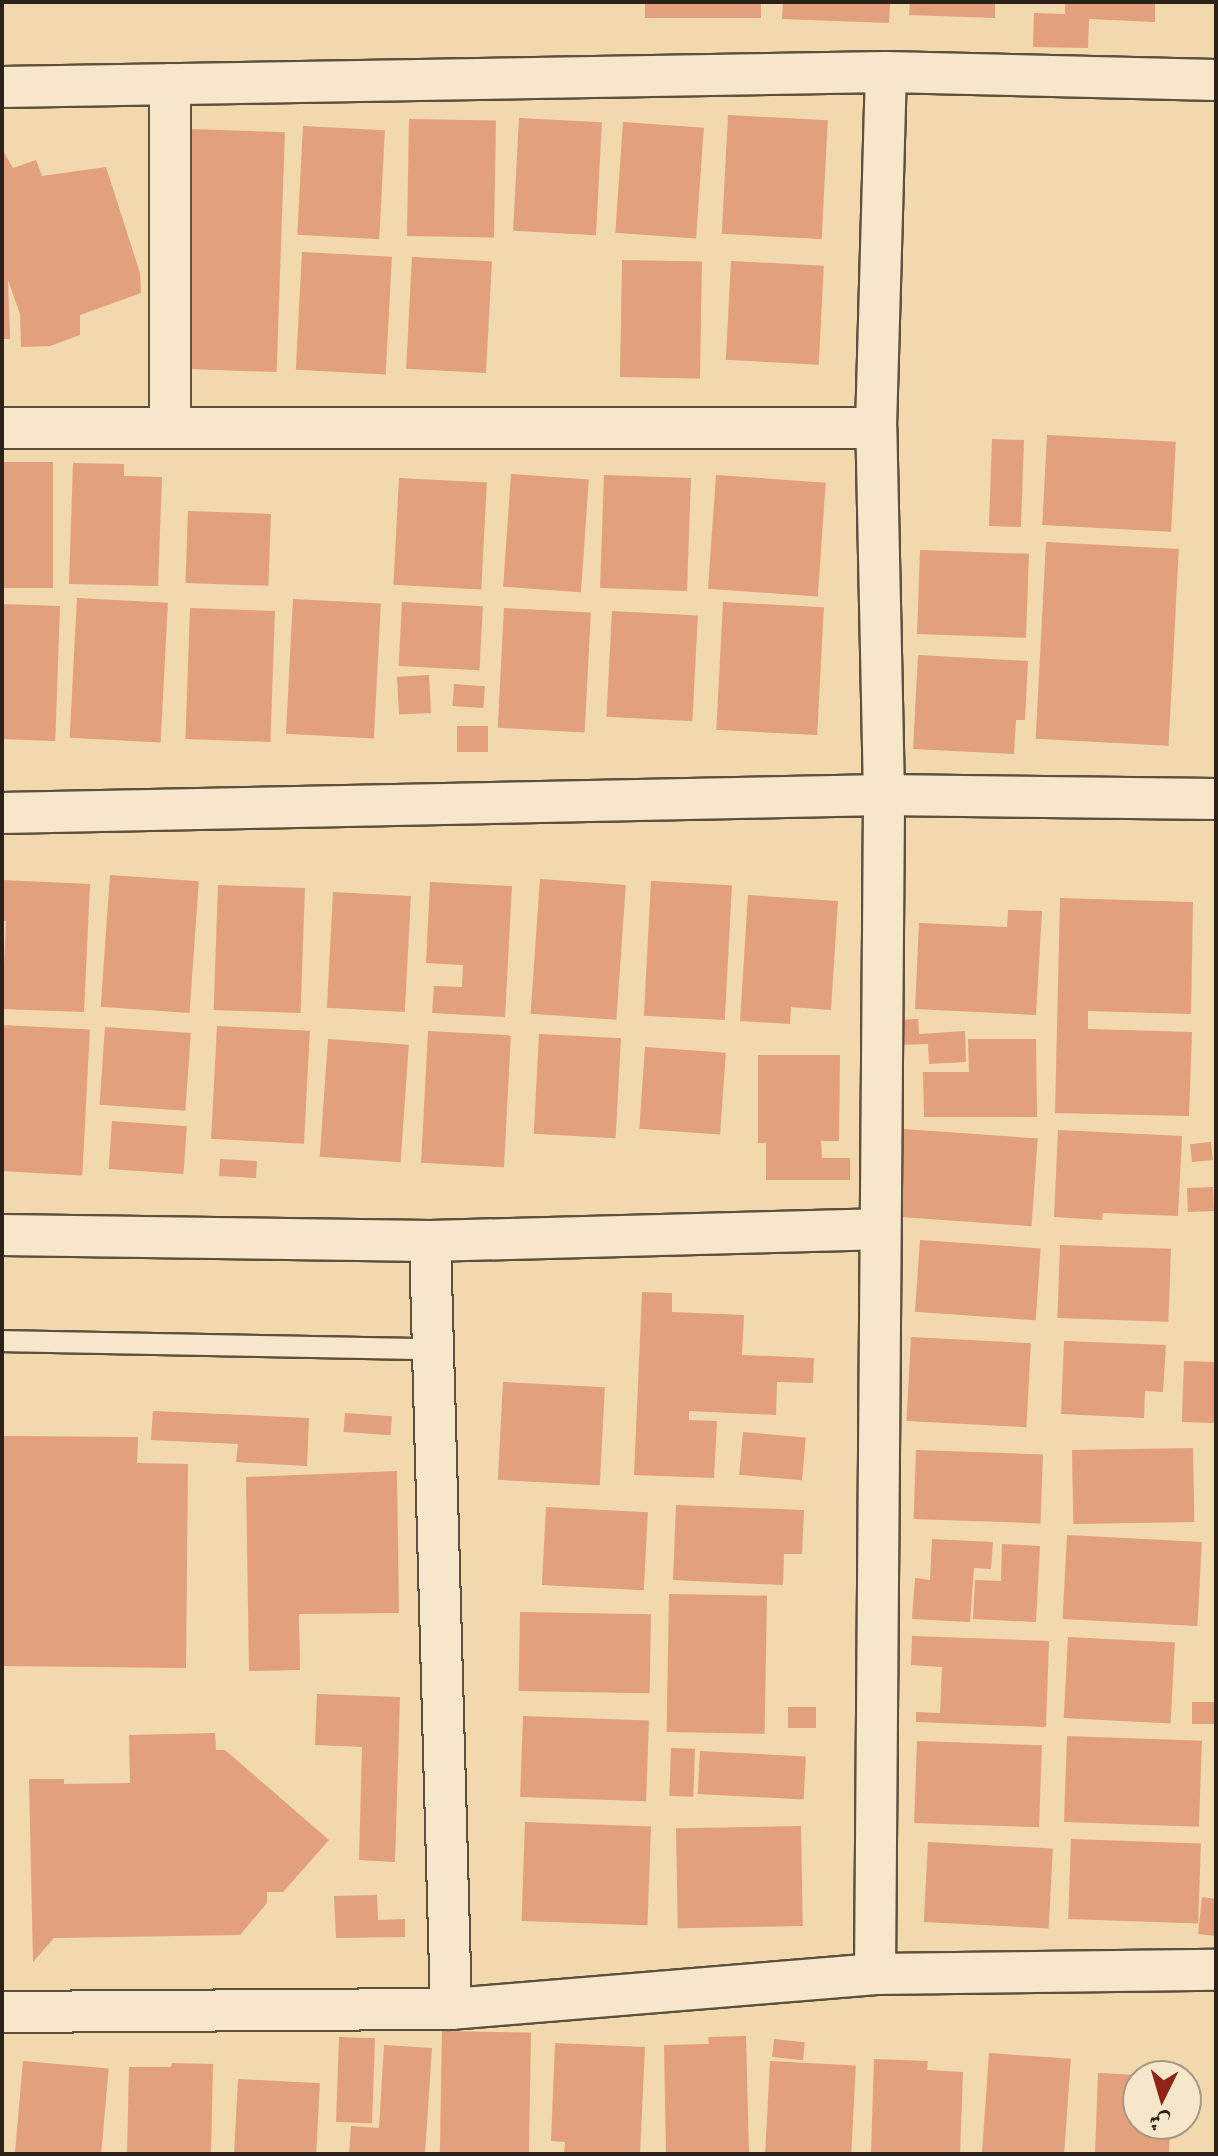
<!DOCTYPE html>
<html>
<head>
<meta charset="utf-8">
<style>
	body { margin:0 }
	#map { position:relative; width:1218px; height:2156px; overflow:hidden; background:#f1d8ad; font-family:Cardo,Amiri,serif }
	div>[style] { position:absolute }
	.building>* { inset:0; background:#e2a07c; transform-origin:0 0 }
	.roads { filter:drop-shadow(2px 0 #5e503f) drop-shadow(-2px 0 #5e503f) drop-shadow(0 2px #5e503f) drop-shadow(0 -2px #5e503f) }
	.service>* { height:20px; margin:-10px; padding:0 10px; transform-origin:10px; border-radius:10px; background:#f6e6ca }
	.minor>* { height:40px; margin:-20px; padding:0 20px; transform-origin:20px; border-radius:20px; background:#f6e6ca }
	span { translate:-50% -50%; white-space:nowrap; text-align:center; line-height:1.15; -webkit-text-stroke:8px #f6e6ca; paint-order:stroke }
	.frame { position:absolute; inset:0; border:4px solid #2d221a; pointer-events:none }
	.north { position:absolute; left:1122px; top:2060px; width:80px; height:80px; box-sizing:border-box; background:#f6e6ca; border:2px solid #a69884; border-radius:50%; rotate:185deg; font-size:22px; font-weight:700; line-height:32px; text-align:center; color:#2d221a }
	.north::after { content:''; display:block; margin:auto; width:28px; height:36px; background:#8f2418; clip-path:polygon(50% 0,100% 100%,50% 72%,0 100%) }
</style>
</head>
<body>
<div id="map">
	<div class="building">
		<div style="left:645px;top:2px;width:116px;height:16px"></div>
		<div style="clip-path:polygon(783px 2px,890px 2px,889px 23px,782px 19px)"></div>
		<div style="clip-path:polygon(910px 2px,995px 2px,995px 18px,909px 15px)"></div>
		<div style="clip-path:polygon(1065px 2px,1155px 2px,1155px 22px,1089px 19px,1088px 48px,1033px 47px,1034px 13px,1065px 14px)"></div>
		<div style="left:728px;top:115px;width:100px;height:119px;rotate:3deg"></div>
		<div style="left:519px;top:118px;width:83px;height:113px;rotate:3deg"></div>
		<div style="left:409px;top:119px;width:87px;height:117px;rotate:1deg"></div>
		<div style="left:623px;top:122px;width:81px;height:111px;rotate:4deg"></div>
		<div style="left:303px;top:126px;width:82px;height:109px;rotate:3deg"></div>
		<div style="left:192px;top:129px;width:93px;height:240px;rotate:2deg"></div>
		<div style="clip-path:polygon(2px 149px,13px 168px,36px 160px,42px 176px,106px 167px,140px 273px,141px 293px,80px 315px,80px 335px,50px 346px,21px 347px,20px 314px,8px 280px,10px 339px,2px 339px)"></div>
		<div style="left:302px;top:252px;width:90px;height:118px;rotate:3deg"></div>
		<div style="left:412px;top:257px;width:80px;height:112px;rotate:3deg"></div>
		<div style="left:622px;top:260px;width:80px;height:117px;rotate:1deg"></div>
		<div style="left:731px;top:261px;width:93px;height:99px;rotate:3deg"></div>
		<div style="left:1047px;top:435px;width:129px;height:90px;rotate:3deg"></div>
		<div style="left:992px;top:439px;width:32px;height:87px;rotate:2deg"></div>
		<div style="left:2px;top:462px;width:51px;height:126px"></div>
		<div style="clip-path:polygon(73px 463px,124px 464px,124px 476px,162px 477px,158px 586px,69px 584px)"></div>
		<div style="left:511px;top:474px;width:78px;height:113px;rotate:4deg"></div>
		<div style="left:604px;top:475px;width:87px;height:113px;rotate:2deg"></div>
		<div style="left:716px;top:475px;width:110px;height:114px;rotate:4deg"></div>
		<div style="left:399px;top:478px;width:88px;height:107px;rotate:3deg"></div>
		<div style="left:188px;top:511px;width:83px;height:72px;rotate:2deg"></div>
		<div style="left:1046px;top:542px;width:133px;height:197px;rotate:3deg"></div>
		<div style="left:920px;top:550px;width:109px;height:84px;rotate:2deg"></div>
		<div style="left:77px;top:598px;width:91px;height:140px;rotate:3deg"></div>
		<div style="left:293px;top:599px;width:88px;height:135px;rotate:3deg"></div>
		<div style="left:402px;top:602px;width:81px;height:64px;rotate:3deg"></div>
		<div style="left:723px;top:602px;width:101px;height:128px;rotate:3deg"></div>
		<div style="left:2px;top:604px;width:58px;height:135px;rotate:2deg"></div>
		<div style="left:190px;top:608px;width:85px;height:131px;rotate:2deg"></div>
		<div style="left:504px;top:608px;width:87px;height:120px;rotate:3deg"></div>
		<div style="left:612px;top:611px;width:86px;height:106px;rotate:3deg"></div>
		<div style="clip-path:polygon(918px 655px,1028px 661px,1025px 720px,1016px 720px,1014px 754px,913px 749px)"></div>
		<div style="left:429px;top:675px;width:38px;height:32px;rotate:87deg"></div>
		<div style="left:454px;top:684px;width:31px;height:22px;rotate:4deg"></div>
		<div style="left:457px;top:726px;width:31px;height:26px"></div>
		<div style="left:110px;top:875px;width:89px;height:132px;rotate:4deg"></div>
		<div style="left:540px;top:879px;width:86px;height:135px;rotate:4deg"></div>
		<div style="clip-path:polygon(2px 880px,90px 884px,84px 1012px,2px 1009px,6px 921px,2px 921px)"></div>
		<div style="left:651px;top:881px;width:81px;height:135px;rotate:3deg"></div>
		<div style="clip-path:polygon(430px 882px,512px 886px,505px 1017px,432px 1013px,434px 986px,462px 987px,463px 965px,426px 963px)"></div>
		<div style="left:218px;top:885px;width:87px;height:125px;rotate:2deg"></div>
		<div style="left:333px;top:892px;width:78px;height:116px;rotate:3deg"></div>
		<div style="clip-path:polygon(748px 895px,838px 901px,831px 1010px,791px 1007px,790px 1024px,740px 1021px)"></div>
		<div style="clip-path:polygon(1060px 898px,1193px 902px,1191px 1014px,1088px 1011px,1088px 1029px,1192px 1032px,1189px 1116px,1055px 1113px)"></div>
		<div style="clip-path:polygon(1008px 910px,1042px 911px,1036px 1015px,915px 1009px,919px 923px,1007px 927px)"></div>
		<div style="clip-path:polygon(918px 1019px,919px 1034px,965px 1031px,966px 1062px,929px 1064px,928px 1044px,896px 1045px,895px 1020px)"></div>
		<div style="left:2px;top:1025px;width:88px;height:146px;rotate:3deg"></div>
		<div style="left:217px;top:1026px;width:93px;height:113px;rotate:3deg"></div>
		<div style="left:105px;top:1027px;width:86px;height:78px;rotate:4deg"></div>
		<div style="left:428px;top:1031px;width:83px;height:132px;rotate:3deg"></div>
		<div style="left:539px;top:1034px;width:82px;height:100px;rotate:3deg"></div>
		<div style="left:328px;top:1039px;width:81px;height:118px;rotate:4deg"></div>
		<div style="clip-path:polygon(968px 1039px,1036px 1039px,1037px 1117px,924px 1117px,923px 1072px,969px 1072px)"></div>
		<div style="left:645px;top:1047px;width:81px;height:82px;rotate:4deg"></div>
		<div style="clip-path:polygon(758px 1055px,840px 1055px,839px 1141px,821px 1141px,822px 1158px,850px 1158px,850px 1180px,766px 1180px,766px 1143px,758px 1143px)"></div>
		<div style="left:112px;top:1121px;width:75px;height:48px;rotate:4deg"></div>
		<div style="left:903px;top:1129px;width:135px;height:88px;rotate:4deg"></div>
		<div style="clip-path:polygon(1058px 1130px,1182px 1136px,1178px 1216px,1103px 1213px,1102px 1220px,1054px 1217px)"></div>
		<div style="left:1211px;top:1142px;width:18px;height:21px;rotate:84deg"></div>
		<div style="left:220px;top:1159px;width:37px;height:17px;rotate:3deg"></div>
		<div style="left:1213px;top:1187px;width:24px;height:26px;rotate:88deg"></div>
		<div style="left:920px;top:1240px;width:121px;height:72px;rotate:4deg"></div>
		<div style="left:1060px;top:1245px;width:111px;height:73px;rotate:2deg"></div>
		<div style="clip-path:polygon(642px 1292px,672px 1293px,672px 1312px,744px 1315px,742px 1355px,814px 1358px,813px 1383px,777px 1382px,776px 1415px,689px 1411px,689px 1420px,717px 1421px,714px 1478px,634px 1475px)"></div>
		<div style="left:911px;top:1337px;width:120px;height:84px;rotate:3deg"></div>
		<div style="clip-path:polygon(1064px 1341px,1166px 1345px,1163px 1392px,1145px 1391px,1144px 1418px,1061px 1414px)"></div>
		<div style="left:1184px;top:1361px;width:32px;height:61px;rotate:2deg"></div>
		<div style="left:503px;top:1382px;width:102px;height:98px;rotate:3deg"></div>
		<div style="clip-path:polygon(153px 1411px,309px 1418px,307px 1466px,236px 1462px,238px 1444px,151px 1440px)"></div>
		<div style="left:345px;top:1413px;width:47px;height:19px;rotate:4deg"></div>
		<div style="left:743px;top:1432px;width:63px;height:43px;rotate:5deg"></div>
		<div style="clip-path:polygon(2px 1436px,138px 1437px,137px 1463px,188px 1464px,186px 1668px,2px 1666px)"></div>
		<div style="left:1193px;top:1448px;width:74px;height:121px;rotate:89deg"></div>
		<div style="left:916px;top:1450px;width:127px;height:69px;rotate:2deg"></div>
		<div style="clip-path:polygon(397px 1471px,399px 1613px,299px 1614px,300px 1670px,249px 1671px,246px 1477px)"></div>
		<div style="clip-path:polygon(676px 1505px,804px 1510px,802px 1554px,784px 1554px,783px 1585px,673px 1580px)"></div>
		<div style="left:546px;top:1507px;width:102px;height:78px;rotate:3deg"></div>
		<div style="left:1067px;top:1535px;width:135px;height:84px;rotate:3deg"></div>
		<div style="clip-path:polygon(932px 1539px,993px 1542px,991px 1569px,974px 1568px,970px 1622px,912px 1619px,915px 1578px,930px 1580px)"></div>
		<div style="clip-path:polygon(1002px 1544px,1040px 1546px,1036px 1622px,973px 1619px,975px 1580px,1001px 1581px)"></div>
		<div style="left:669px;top:1594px;width:98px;height:138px;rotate:1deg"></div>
		<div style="left:520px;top:1612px;width:131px;height:79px;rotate:1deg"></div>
		<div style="clip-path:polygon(912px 1636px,1049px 1641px,1046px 1727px,916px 1722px,916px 1712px,940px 1713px,942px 1667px,911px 1665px)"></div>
		<div style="left:1068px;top:1637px;width:107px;height:81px;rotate:3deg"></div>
		<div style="clip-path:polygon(317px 1694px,400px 1697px,395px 1862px,359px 1860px,362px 1747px,315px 1745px)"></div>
		<div style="left:1216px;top:1702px;width:22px;height:24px;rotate:90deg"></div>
		<div style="left:788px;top:1707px;width:28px;height:21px"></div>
		<div style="left:523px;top:1716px;width:126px;height:81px;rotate:2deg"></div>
		<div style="clip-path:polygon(215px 1733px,216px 1750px,225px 1750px,329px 1840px,283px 1892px,267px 1892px,267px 1903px,240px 1935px,54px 1938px,33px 1962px,29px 1779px,64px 1779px,64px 1784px,130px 1783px,129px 1735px)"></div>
		<div style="left:1067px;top:1736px;width:135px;height:86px;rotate:2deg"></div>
		<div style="left:917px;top:1741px;width:125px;height:82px;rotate:2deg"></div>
		<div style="left:671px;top:1748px;width:24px;height:48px;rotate:2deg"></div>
		<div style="left:700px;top:1751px;width:106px;height:43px;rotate:3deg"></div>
		<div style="left:525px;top:1822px;width:126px;height:99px;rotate:2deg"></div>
		<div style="left:801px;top:1826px;width:100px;height:125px;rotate:89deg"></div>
		<div style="left:1071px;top:1839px;width:130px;height:80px;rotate:2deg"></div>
		<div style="left:928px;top:1842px;width:125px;height:80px;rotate:3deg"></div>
		<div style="clip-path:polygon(377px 1895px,378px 1920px,405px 1919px,405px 1937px,336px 1938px,334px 1896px)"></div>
		<div style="clip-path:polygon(1202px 1897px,1216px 1899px,1216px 1936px,1198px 1934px)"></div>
		<div style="left:442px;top:2031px;width:89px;height:123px;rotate:1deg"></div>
		<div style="clip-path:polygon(746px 2036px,749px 2154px,666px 2154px,664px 2045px,709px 2044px,708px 2037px)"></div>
		<div style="left:339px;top:2037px;width:36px;height:85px;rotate:2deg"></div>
		<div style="left:774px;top:2039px;width:31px;height:18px;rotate:6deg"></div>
		<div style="clip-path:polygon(555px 2043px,645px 2047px,640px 2154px,564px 2154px,565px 2142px,551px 2141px)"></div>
		<div style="clip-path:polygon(384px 2045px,432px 2048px,425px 2154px,349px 2154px,351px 2126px,379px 2128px)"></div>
		<div style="left:989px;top:2053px;width:82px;height:101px;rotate:4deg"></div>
		<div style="clip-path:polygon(874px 2059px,928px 2061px,927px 2070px,963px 2072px,960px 2154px,871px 2154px)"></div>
		<div style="left:23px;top:2061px;width:86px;height:93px;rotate:5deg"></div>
		<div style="left:770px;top:2061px;width:86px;height:93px;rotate:3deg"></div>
		<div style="clip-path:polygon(172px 2063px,213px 2064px,211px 2154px,127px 2154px,129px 2067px,171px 2067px)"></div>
		<div style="clip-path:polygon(1098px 2073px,1138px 2075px,1138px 2124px,1170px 2124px,1169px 2154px,1095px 2154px)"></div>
		<div style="left:238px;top:2079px;width:82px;height:75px;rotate:3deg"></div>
	</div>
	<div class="roads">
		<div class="service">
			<div style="left:2px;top:1341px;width:431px;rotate:1.1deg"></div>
		</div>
		<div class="minor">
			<div style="left:170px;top:84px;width:344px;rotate:90deg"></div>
			<div style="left:2px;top:87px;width:884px;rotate:-0.97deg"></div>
			<div style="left:886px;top:72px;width:330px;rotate:1.4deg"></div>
			<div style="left:2px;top:428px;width:874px"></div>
			<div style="left:2px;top:813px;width:882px;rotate:-1.17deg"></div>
			<div style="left:884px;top:795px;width:332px;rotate:0.7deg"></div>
			<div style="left:2px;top:1235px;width:428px;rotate:0.8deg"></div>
			<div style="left:430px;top:1241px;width:447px;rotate:-1.5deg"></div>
			<div style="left:430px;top:1241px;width:768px;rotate:88.43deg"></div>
			<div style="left:875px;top:1974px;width:1179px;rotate:-89.56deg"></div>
			<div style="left:884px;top:795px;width:367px;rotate:-91.2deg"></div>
			<div style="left:876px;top:428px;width:356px;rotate:-88.4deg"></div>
			<div style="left:2px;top:2012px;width:449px;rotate:-0.4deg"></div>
			<div style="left:451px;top:2009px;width:425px;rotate:-4.7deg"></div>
			<div style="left:875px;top:1974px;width:341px;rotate:-0.7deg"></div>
		</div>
	</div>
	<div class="frame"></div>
	<div class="north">ش</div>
</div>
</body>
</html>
